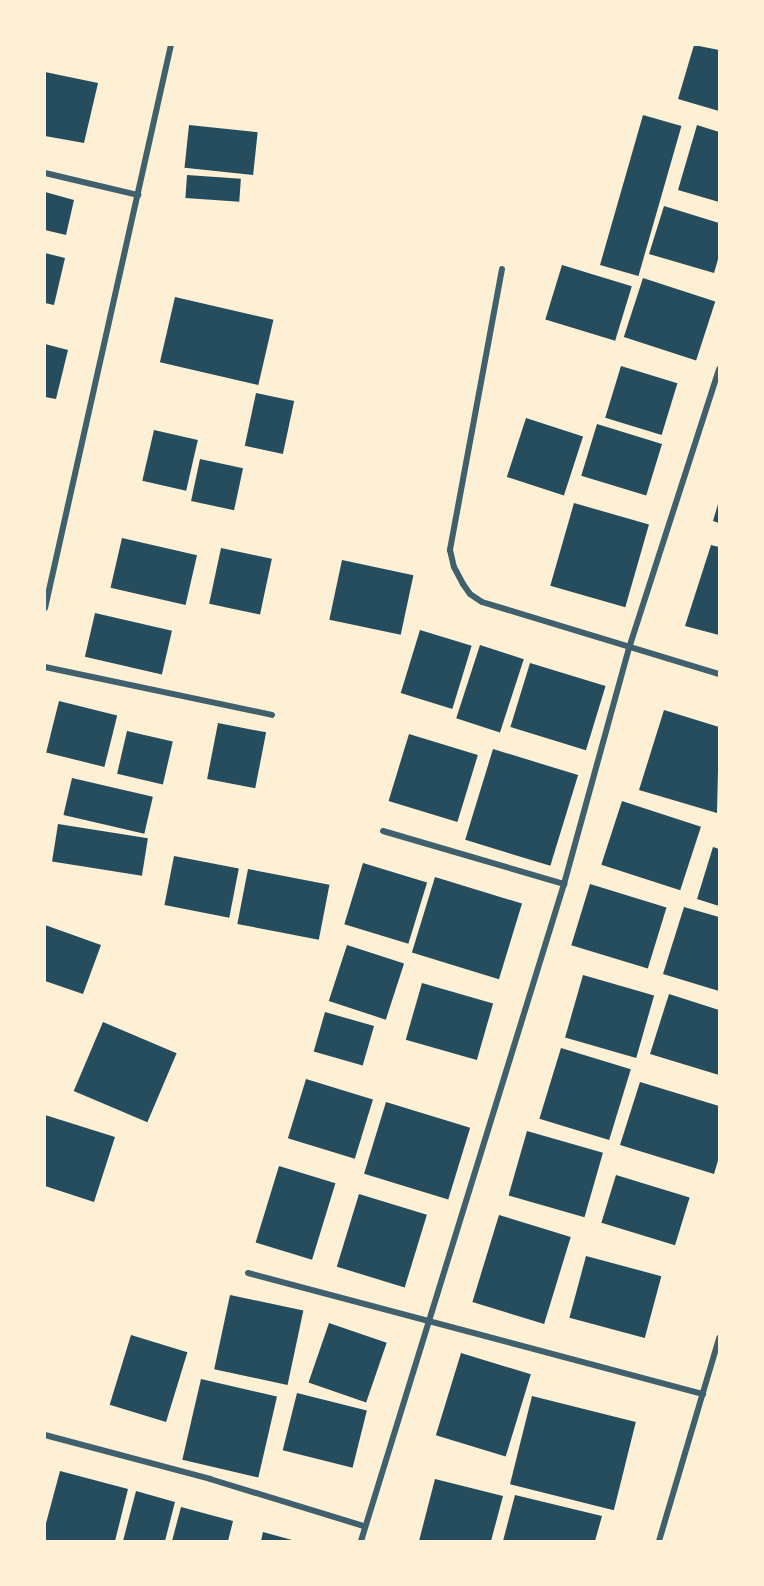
<!DOCTYPE html>
<html>
<head>
<meta charset="utf-8">
<style>
	body { margin:0 }
	#map { position:relative; width:764px; height:1586px; overflow:hidden; background:#fdf0d5; font-family:Rubik,sans-serif }
	div>[style] { position:absolute }
	.building>* { inset:0; background:#264d5e; transform-origin:0 0 }
	.minor>* { height:6px; margin:-3px; padding:0 3px; transform-origin:3px; border-radius:3px; background:#3f606c }
	span { translate:-50% -50%; white-space:nowrap; text-align:center; line-height:1.15; -webkit-text-stroke:5px #fdf0d5; paint-order:stroke }
	.frame { position:absolute; inset:0; border:46px solid #fdf0d5; pointer-events:none }
</style>
</head>
<body>
<div id="map">
	<div class="building">
		<div style="clip-path:polygon(694px 45px,719px 50px,719px 111px,678px 99px)"></div>
		<div style="clip-path:polygon(45px 72px,98px 83px,84px 143px,45px 136px)"></div>
		<div style="left:643px;top:115px;width:40px;height:156px;rotate:16deg"></div>
		<div style="left:189px;top:125px;width:69px;height:43px;rotate:6deg"></div>
		<div style="clip-path:polygon(697px 125px,719px 132px,719px 202px,678px 190px)"></div>
		<div style="left:187px;top:175px;width:54px;height:23px;rotate:4deg"></div>
		<div style="clip-path:polygon(45px 192px,74px 200px,66px 235px,45px 230px)"></div>
		<div style="clip-path:polygon(664px 206px,719px 223px,719px 256px,714px 273px,649px 254px)"></div>
		<div style="clip-path:polygon(45px 253px,65px 258px,54px 305px,45px 303px)"></div>
		<div style="left:562px;top:265px;width:73px;height:57px;rotate:17deg"></div>
		<div style="left:643px;top:278px;width:76px;height:62px;rotate:18deg"></div>
		<div style="left:175px;top:297px;width:101px;height:67px;rotate:13deg"></div>
		<div style="clip-path:polygon(45px 344px,68px 350px,56px 399px,45px 397px)"></div>
		<div style="left:621px;top:366px;width:59px;height:54px;rotate:17deg"></div>
		<div style="left:256px;top:393px;width:39px;height:54px;rotate:12deg"></div>
		<div style="left:526px;top:418px;width:60px;height:62px;rotate:18deg"></div>
		<div style="left:597px;top:424px;width:68px;height:54px;rotate:17deg"></div>
		<div style="left:154px;top:430px;width:45px;height:52px;rotate:13deg"></div>
		<div style="left:200px;top:459px;width:44px;height:43px;rotate:12deg"></div>
		<div style="left:574px;top:503px;width:78px;height:86px;rotate:16deg"></div>
		<div style="clip-path:polygon(718px 504px,719px 504px,719px 523px,713px 521px)"></div>
		<div style="left:122px;top:538px;width:77px;height:51px;rotate:13deg"></div>
		<div style="clip-path:polygon(711px 545px,719px 547px,719px 635px,685px 626px)"></div>
		<div style="left:221px;top:548px;width:52px;height:57px;rotate:12deg"></div>
		<div style="left:342px;top:560px;width:73px;height:61px;rotate:12deg"></div>
		<div style="left:95px;top:613px;width:79px;height:45px;rotate:13deg"></div>
		<div style="left:420px;top:630px;width:54px;height:66px;rotate:17deg"></div>
		<div style="left:480px;top:645px;width:46px;height:77px;rotate:18deg"></div>
		<div style="left:530px;top:663px;width:79px;height:67px;rotate:17deg"></div>
		<div style="left:59px;top:701px;width:60px;height:53px;rotate:14deg"></div>
		<div style="clip-path:polygon(664px 710px,719px 727px,717px 813px,639px 790px)"></div>
		<div style="left:218px;top:723px;width:49px;height:57px;rotate:11deg"></div>
		<div style="left:127px;top:731px;width:47px;height:44px;rotate:13deg"></div>
		<div style="left:409px;top:734px;width:72px;height:70px;rotate:17deg"></div>
		<div style="left:493px;top:749px;width:89px;height:95px;rotate:17deg"></div>
		<div style="left:72px;top:778px;width:83px;height:38px;rotate:13deg"></div>
		<div style="left:622px;top:801px;width:83px;height:67px;rotate:18deg"></div>
		<div style="left:58px;top:824px;width:91px;height:38px;rotate:9deg"></div>
		<div style="clip-path:polygon(713px 847px,719px 849px,719px 906px,697px 899px)"></div>
		<div style="left:174px;top:856px;width:66px;height:50px;rotate:11deg"></div>
		<div style="left:363px;top:863px;width:67px;height:64px;rotate:17deg"></div>
		<div style="left:248px;top:869px;width:83px;height:56px;rotate:11deg"></div>
		<div style="left:435px;top:877px;width:91px;height:79px;rotate:17deg"></div>
		<div style="left:590px;top:884px;width:80px;height:64px;rotate:17deg"></div>
		<div style="clip-path:polygon(684px 907px,719px 917px,719px 991px,663px 974px)"></div>
		<div style="clip-path:polygon(45px 925px,101px 945px,83px 994px,45px 981px)"></div>
		<div style="left:347px;top:945px;width:60px;height:59px;rotate:18deg"></div>
		<div style="left:583px;top:975px;width:74px;height:65px;rotate:16deg"></div>
		<div style="left:422px;top:983px;width:74px;height:59px;rotate:16deg"></div>
		<div style="clip-path:polygon(669px 994px,719px 1010px,719px 1075px,650px 1054px)"></div>
		<div style="left:325px;top:1012px;width:51px;height:41px;rotate:16deg"></div>
		<div style="left:103px;top:1022px;width:80px;height:75px;rotate:23deg"></div>
		<div style="left:561px;top:1048px;width:73px;height:74px;rotate:17deg"></div>
		<div style="left:306px;top:1079px;width:70px;height:62px;rotate:17deg"></div>
		<div style="clip-path:polygon(640px 1082px,719px 1106px,719px 1157px,714px 1174px,620px 1145px)"></div>
		<div style="left:386px;top:1102px;width:88px;height:75px;rotate:17deg"></div>
		<div style="clip-path:polygon(45px 1115px,115px 1137px,94px 1202px,45px 1186px)"></div>
		<div style="left:527px;top:1131px;width:79px;height:67px;rotate:16deg"></div>
		<div style="left:279px;top:1166px;width:59px;height:80px;rotate:17deg"></div>
		<div style="left:616px;top:1175px;width:77px;height:50px;rotate:17deg"></div>
		<div style="left:359px;top:1194px;width:71px;height:76px;rotate:17deg"></div>
		<div style="left:499px;top:1215px;width:75px;height:91px;rotate:17deg"></div>
		<div style="left:586px;top:1256px;width:78px;height:64px;rotate:15deg"></div>
		<div style="left:230px;top:1295px;width:75px;height:76px;rotate:12deg"></div>
		<div style="left:329px;top:1323px;width:61px;height:63px;rotate:19deg"></div>
		<div style="left:131px;top:1335px;width:59px;height:73px;rotate:17deg"></div>
		<div style="left:461px;top:1353px;width:73px;height:86px;rotate:17deg"></div>
		<div style="left:201px;top:1379px;width:78px;height:83px;rotate:13deg"></div>
		<div style="left:297px;top:1393px;width:72px;height:59px;rotate:14deg"></div>
		<div style="left:532px;top:1396px;width:107px;height:91px;rotate:14deg"></div>
		<div style="clip-path:polygon(60px 1471px,128px 1489px,115px 1541px,45px 1541px,45px 1527px)"></div>
		<div style="clip-path:polygon(435px 1479px,503px 1496px,491px 1541px,419px 1541px)"></div>
		<div style="clip-path:polygon(136px 1491px,175px 1502px,165px 1541px,123px 1541px)"></div>
		<div style="clip-path:polygon(515px 1495px,602px 1516px,595px 1541px,503px 1541px)"></div>
		<div style="clip-path:polygon(181px 1507px,233px 1521px,228px 1541px,172px 1541px)"></div>
		<div style="clip-path:polygon(263px 1532px,292px 1540px,292px 1541px,261px 1541px)"></div>
	</div>
	<div class="minor">
		<div style="left:45px;top:173px;width:96px;rotate:13.3deg"></div>
		<div style="left:502px;top:269px;width:286px;rotate:100.5deg"></div>
		<div style="left:450px;top:550px;width:17px;rotate:77deg"></div>
		<div style="left:454px;top:567px;width:19px;rotate:62deg"></div>
		<div style="left:463px;top:584px;width:12px;rotate:55deg"></div>
		<div style="left:470px;top:594px;width:14px;rotate:34deg"></div>
		<div style="left:482px;top:602px;width:248px;rotate:16.9deg"></div>
		<div style="left:45px;top:608px;width:577px;rotate:-77.39deg"></div>
		<div style="left:45px;top:667px;width:232px;rotate:11.9deg"></div>
		<div style="left:383px;top:831px;width:189px;rotate:16.3deg"></div>
		<div style="left:248px;top:1273px;width:471px;rotate:14.9deg"></div>
		<div style="left:45px;top:1435px;width:171px;rotate:14.9deg"></div>
		<div style="left:210px;top:1479px;width:161px;rotate:17deg"></div>
		<div style="left:361px;top:1541px;width:688px;rotate:-72.83deg"></div>
		<div style="left:564px;top:884px;width:245px;rotate:-74.6deg"></div>
		<div style="left:629px;top:648px;width:293px;rotate:-72.1deg"></div>
		<div style="left:659px;top:1541px;width:212px;rotate:-73.5deg"></div>
	</div>
	<div class="frame"></div>
</div>
</body>
</html>
